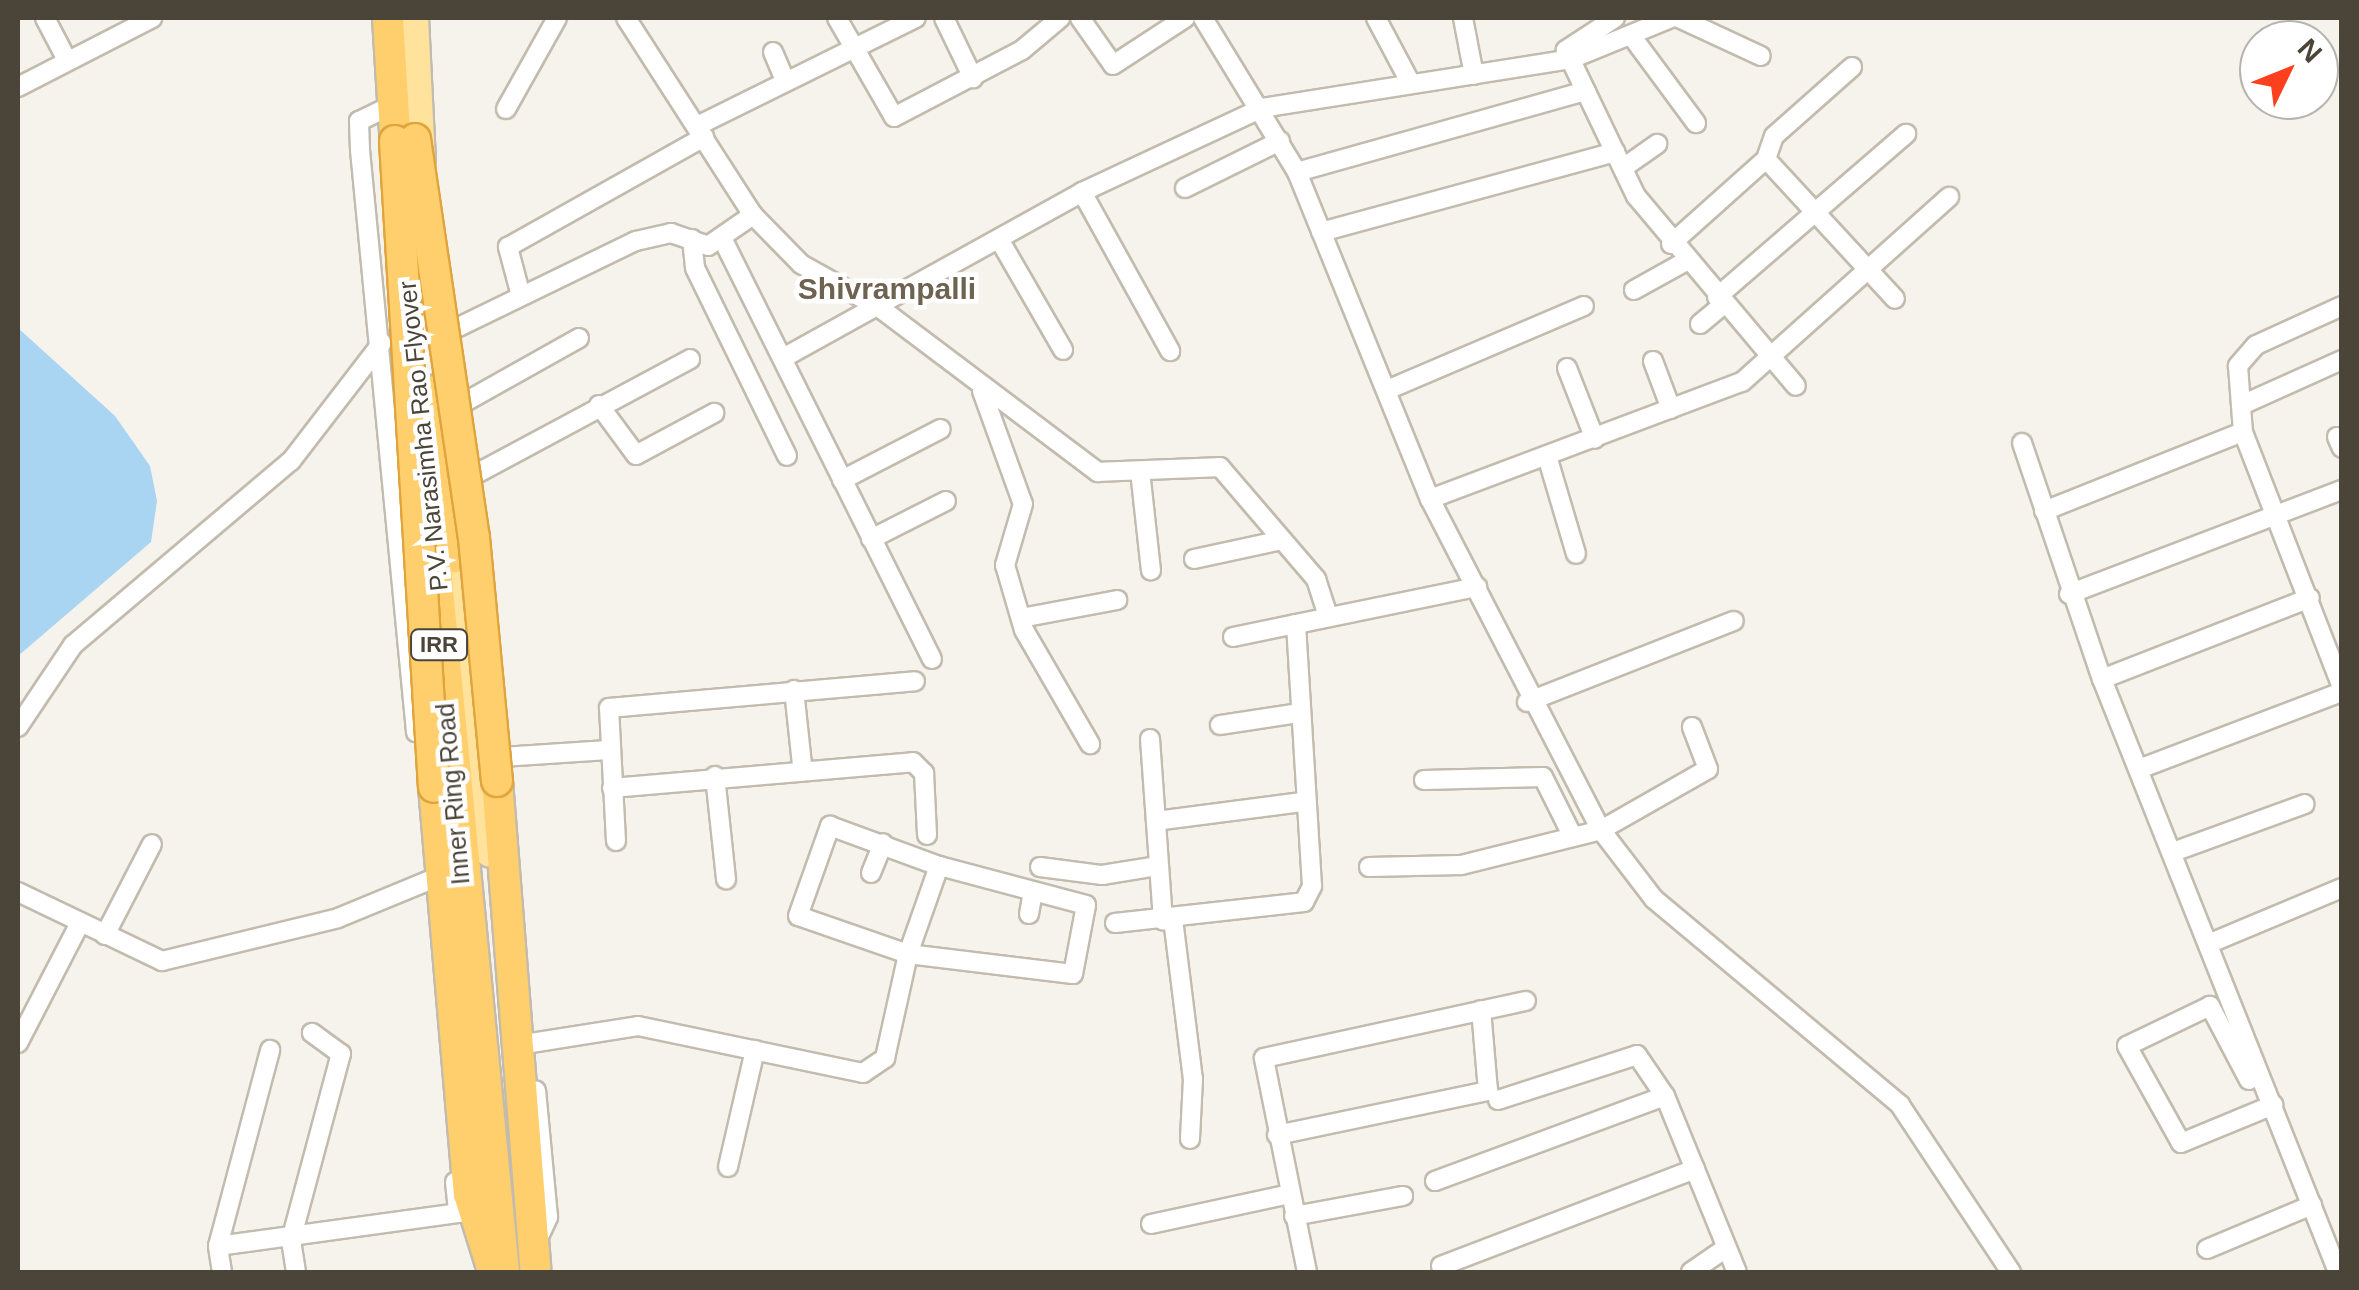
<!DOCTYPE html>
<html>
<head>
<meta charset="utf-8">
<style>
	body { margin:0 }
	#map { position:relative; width:2359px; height:1290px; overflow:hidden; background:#f6f3ec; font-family:Arial,sans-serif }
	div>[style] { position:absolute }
	.water>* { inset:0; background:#a9d4f2 }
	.roads { filter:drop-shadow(2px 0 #c2bbae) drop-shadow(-2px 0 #c2bbae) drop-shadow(0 2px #c2bbae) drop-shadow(0 -2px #c2bbae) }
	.minor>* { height:18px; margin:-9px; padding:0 9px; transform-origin:9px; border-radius:9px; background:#fff }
	.primary>* { height:28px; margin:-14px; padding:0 14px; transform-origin:14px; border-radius:14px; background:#ffe39c }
	.motorway>* { height:30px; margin:-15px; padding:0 15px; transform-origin:15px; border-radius:15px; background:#ffcf6e }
	.bridges { filter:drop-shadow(2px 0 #e0a43c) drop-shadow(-2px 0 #e0a43c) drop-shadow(0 2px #e0a43c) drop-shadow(0 -2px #e0a43c) }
	.motorway-bridge>* { height:30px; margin:-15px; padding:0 15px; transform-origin:15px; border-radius:15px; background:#ffcf6e }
	span { translate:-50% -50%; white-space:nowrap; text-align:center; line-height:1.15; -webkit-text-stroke:9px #fff; paint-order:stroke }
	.shield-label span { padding:2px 8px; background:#fff; border:2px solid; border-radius:8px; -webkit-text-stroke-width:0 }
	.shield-label { font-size:22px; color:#4b4439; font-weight:700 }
	.street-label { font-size:25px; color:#4b4439 }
	.quarter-label { font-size:30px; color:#6e6250; font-weight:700 }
	.frame { position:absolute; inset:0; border:20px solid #4b4439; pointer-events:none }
	.north { position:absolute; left:2239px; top:20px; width:100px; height:100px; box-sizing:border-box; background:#fff; border:2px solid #b7b4b0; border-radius:50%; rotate:47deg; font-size:28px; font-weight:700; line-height:40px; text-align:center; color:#4b4439 }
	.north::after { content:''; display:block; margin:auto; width:35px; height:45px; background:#fc3f1d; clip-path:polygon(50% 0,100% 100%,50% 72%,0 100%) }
</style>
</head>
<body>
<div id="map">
	<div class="water">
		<div style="clip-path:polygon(18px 328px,115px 416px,150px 466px,157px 501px,151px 542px,18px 656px)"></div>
	</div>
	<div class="roads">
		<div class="minor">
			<div style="left:45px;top:18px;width:47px;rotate:62.4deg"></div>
			<div style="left:626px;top:18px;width:234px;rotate:57.2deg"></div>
			<div style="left:753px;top:215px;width:69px;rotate:45.6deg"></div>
			<div style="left:801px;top:264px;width:90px;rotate:29.1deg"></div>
			<div style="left:880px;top:308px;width:273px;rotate:37deg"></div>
			<div style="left:1098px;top:472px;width:122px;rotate:-2.3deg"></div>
			<div style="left:1220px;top:467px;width:148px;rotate:49.4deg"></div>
			<div style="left:1316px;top:579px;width:38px;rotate:72deg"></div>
			<div style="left:837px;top:18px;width:114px;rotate:60.1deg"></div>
			<div style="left:894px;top:117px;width:144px;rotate:-27.6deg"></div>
			<div style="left:1022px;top:50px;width:50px;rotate:-40.1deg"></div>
			<div style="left:944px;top:18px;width:67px;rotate:64.2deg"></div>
			<div style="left:1080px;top:18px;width:57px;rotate:54.9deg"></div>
			<div style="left:1113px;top:65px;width:86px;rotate:-33.1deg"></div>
			<div style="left:1203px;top:18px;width:180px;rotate:58.6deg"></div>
			<div style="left:1297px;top:172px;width:353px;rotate:67.9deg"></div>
			<div style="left:1430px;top:499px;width:373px;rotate:62.7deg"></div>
			<div style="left:1601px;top:830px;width:87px;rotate:52.5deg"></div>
			<div style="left:1654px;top:899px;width:321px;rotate:39.9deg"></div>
			<div style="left:1900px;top:1105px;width:201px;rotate:56.4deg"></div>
			<div style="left:1376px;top:18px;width:72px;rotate:62deg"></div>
			<div style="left:1463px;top:18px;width:58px;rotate:79.1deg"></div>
			<div style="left:1615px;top:18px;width:59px;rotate:146.9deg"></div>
			<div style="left:1566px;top:50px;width:162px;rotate:64.4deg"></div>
			<div style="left:1636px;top:196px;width:248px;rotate:49.9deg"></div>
			<div style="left:1679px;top:18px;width:90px;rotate:24.9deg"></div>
			<div style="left:1633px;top:38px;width:106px;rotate:53.5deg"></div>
			<div style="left:773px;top:52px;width:30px;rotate:67deg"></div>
			<div style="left:1852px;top:67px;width:104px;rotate:138.5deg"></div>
			<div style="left:1774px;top:136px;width:24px;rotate:109deg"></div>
			<div style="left:1766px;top:159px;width:190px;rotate:47.3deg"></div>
			<div style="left:18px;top:87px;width:151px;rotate:-27.2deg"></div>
			<div style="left:386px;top:108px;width:30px;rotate:154deg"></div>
			<div style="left:359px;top:121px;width:29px;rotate:88deg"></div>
			<div style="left:360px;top:150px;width:585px;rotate:84.5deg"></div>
			<div style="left:506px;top:109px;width:104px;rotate:-60.7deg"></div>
			<div style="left:697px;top:126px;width:244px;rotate:-26.3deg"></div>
			<div style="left:1623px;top:168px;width:42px;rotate:-35.2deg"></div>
			<div style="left:1297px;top:172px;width:300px;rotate:-15.7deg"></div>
			<div style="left:1185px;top:188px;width:106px;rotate:-26.3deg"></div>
			<div style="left:1082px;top:192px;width:182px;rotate:61deg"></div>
			<div style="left:1321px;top:232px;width:305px;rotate:-15.2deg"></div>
			<div style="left:692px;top:239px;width:29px;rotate:84deg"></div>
			<div style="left:695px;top:268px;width:209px;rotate:63.9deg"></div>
			<div style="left:999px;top:239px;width:128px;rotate:60deg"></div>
			<div style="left:724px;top:242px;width:466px;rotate:63.5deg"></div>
			<div style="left:1671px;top:244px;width:127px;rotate:-41.8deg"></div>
			<div style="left:1634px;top:290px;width:60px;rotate:-29.1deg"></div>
			<div style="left:521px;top:296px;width:51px;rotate:-104.9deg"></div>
			<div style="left:508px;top:247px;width:225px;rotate:-29.3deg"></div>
			<div style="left:1717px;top:297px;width:250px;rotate:-40.8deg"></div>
			<div style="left:2342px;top:306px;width:94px;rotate:155.6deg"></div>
			<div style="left:2256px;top:345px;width:28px;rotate:131deg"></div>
			<div style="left:2238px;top:366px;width:66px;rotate:85.7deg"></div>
			<div style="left:2243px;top:432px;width:274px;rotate:68.8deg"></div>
			<div style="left:1700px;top:324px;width:31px;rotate:-40deg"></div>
			<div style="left:440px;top:336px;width:218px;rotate:-25.9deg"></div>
			<div style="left:636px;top:241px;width:36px;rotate:-13deg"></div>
			<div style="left:671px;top:233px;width:39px;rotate:19deg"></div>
			<div style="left:708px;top:246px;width:55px;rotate:-34.6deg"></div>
			<div style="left:783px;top:358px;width:342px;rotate:-29deg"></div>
			<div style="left:1082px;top:192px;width:199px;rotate:-25deg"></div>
			<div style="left:1262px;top:108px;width:313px;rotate:-9deg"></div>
			<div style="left:1571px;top:59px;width:108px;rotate:-22.3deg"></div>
			<div style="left:1653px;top:361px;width:51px;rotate:69.4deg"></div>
			<div style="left:1567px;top:368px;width:76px;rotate:68.5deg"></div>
			<div style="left:1387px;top:390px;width:214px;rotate:-23.1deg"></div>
			<div style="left:982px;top:391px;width:120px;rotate:70.1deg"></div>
			<div style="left:1023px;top:504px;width:64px;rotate:106.4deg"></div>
			<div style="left:1005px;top:565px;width:68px;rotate:73.7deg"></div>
			<div style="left:1024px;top:630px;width:132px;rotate:59.9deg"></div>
			<div style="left:2244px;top:404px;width:107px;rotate:-24.2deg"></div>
			<div style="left:599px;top:405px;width:62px;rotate:53.5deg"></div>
			<div style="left:636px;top:455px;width:89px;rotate:-28.3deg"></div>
			<div style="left:449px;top:411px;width:149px;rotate:-29.3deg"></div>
			<div style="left:2337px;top:437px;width:12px;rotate:66deg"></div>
			<div style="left:2022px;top:443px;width:249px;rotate:71.3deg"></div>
			<div style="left:2102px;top:679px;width:638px;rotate:68.3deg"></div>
			<div style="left:1547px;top:456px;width:102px;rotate:73.5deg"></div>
			<div style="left:1140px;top:471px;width:100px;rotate:83.7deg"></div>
			<div style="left:842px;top:480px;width:111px;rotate:-27.3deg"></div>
			<div style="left:461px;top:482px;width:260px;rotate:-28.2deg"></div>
			<div style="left:1430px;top:499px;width:333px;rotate:-20.6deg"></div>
			<div style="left:1742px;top:382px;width:278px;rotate:-41.8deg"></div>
			<div style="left:2044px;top:511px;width:214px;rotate:-21.7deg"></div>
			<div style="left:871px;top:539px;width:84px;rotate:-26.9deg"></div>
			<div style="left:1194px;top:559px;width:90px;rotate:-12.2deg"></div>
			<div style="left:2069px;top:594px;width:292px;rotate:-20.9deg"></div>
			<div style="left:1021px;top:618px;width:98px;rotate:-10.6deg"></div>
			<div style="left:1233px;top:637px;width:64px;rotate:-11.7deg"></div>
			<div style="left:2102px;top:679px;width:223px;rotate:-21.3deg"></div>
			<div style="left:794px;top:690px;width:75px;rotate:83.9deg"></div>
			<div style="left:1527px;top:702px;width:222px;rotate:-21.4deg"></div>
			<div style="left:1220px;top:725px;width:80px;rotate:-8.6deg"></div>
			<div style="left:18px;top:727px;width:99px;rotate:-56.1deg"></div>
			<div style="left:73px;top:645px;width:285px;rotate:-40.2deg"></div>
			<div style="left:291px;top:461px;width:149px;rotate:-52.4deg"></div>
			<div style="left:1150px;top:739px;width:182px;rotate:85.9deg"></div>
			<div style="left:488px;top:758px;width:119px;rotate:-3.8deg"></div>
			<div style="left:2139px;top:769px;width:217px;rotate:-20.8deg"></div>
			<div style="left:715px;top:776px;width:104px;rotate:83.9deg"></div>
			<div style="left:1424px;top:780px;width:119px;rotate:-1.4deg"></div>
			<div style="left:1543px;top:777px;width:67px;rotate:63.4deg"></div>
			<div style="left:612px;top:788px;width:302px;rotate:-4.9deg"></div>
			<div style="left:913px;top:762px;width:16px;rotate:45deg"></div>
			<div style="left:924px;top:773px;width:62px;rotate:87.2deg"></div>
			<div style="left:1156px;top:821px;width:148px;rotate:-7.4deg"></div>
			<div style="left:616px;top:841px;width:133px;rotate:-93deg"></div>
			<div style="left:609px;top:708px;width:307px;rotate:-5deg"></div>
			<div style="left:2173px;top:852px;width:140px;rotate:-20deg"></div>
			<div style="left:1040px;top:867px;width:63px;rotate:7.4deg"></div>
			<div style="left:1102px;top:875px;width:57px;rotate:-9.1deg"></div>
			<div style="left:1369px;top:867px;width:92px;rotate:-1.2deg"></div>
			<div style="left:1461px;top:865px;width:144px;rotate:-14deg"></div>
			<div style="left:1601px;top:830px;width:123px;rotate:-29.7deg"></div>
			<div style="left:1708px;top:769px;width:45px;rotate:-110.9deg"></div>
			<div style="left:871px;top:873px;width:32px;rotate:-68deg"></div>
			<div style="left:18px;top:892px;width:160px;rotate:25.6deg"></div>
			<div style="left:162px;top:961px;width:181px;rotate:-13.7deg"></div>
			<div style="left:338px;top:918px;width:100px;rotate:-22.4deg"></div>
			<div style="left:1029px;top:914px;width:23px;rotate:-80deg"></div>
			<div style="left:1173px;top:919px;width:161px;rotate:82.9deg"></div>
			<div style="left:1193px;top:1079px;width:60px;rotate:92.9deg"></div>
			<div style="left:1115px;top:923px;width:190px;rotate:-6.3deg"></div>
			<div style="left:1304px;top:902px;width:18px;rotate:-63deg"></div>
			<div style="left:1312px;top:886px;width:262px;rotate:-93.5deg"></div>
			<div style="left:1296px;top:624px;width:185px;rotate:-11.6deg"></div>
			<div style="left:105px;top:935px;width:102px;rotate:-62.7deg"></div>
			<div style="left:2208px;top:944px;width:145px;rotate:-22.7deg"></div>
			<div style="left:18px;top:1043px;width:135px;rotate:-62.7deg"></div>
			<div style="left:531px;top:1043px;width:108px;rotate:-9deg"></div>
			<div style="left:638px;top:1026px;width:230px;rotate:11.8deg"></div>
			<div style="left:863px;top:1073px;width:27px;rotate:-34deg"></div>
			<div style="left:885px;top:1058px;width:107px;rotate:-77.5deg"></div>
			<div style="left:908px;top:954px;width:166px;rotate:6.9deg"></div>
			<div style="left:1073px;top:974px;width:70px;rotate:-79.3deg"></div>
			<div style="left:1086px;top:905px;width:152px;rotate:-165.1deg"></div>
			<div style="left:939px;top:866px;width:93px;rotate:109.4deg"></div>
			<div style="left:908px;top:954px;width:116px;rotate:-160.9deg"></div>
			<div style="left:798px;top:916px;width:96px;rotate:-70.4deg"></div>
			<div style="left:830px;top:826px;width:116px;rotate:20.2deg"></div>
			<div style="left:2249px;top:1080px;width:84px;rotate:-117.8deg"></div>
			<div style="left:2210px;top:1006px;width:92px;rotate:154.3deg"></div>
			<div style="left:2127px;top:1046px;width:111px;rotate:60.9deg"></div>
			<div style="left:2181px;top:1143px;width:100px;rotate:-22.4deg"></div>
			<div style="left:1498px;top:1100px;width:146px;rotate:-17.9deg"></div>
			<div style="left:1637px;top:1055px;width:50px;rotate:55.7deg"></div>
			<div style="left:1665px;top:1096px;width:190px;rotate:67.8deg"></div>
			<div style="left:1277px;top:1135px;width:216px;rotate:-11.8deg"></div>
			<div style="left:1488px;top:1091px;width:81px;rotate:-94.9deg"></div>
			<div style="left:728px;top:1167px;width:120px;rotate:-77deg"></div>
			<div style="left:1435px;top:1181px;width:245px;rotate:-20.3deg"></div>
			<div style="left:455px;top:1182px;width:31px;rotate:84deg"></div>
			<div style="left:1294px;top:1216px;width:111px;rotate:-10.4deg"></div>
			<div style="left:1151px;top:1224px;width:142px;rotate:-12.2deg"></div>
			<div style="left:536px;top:1243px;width:29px;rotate:-65deg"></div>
			<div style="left:548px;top:1217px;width:127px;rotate:-95.4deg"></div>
			<div style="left:218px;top:1246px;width:251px;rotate:-7.8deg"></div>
			<div style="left:2207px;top:1249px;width:114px;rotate:-22.7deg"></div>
			<div style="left:1441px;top:1266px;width:272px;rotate:-20.9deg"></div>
			<div style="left:222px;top:1272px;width:26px;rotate:-99deg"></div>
			<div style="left:218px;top:1246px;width:203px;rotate:-75.1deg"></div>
			<div style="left:296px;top:1272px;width:32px;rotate:-99deg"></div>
			<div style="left:291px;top:1240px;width:193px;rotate:-75deg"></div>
			<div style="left:341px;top:1054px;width:36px;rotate:-144deg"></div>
			<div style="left:1307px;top:1272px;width:218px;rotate:-101.4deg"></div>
			<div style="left:1264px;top:1058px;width:268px;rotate:-12.3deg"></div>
			<div style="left:1691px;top:1272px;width:42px;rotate:-34.4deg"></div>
		</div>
		<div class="primary">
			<div style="left:414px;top:18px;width:142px;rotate:87.2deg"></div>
			<div style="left:457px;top:537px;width:317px;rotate:84.2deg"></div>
		</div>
		<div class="motorway">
			<div style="left:388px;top:18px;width:146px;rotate:86.5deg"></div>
			<div style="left:439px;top:389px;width:169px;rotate:84.6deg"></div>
			<div style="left:432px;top:528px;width:747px;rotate:84.47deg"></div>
			<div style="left:497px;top:781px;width:489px;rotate:85.5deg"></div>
			<div style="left:434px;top:787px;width:409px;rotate:85.1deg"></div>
			<div style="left:469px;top:1194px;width:73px;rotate:72.6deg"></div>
		</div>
	</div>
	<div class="bridges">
		<div class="motorway-bridge">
			<div style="left:415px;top:139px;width:403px;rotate:81.6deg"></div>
			<div style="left:474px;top:538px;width:244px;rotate:84.6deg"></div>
			<div style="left:395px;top:141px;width:647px;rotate:86.55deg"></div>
		</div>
	</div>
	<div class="shield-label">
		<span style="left:439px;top:645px">IRR</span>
	</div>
	<div class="street-label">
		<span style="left:423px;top:436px;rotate:-96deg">P.V. Narasimha Rao Flyover</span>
		<span style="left:453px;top:794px;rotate:-95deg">Inner Ring Road</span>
	</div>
	<div class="quarter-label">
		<span style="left:887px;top:289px">Shivrampalli</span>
	</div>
	<div class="frame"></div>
	<div class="north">N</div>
</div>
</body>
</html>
